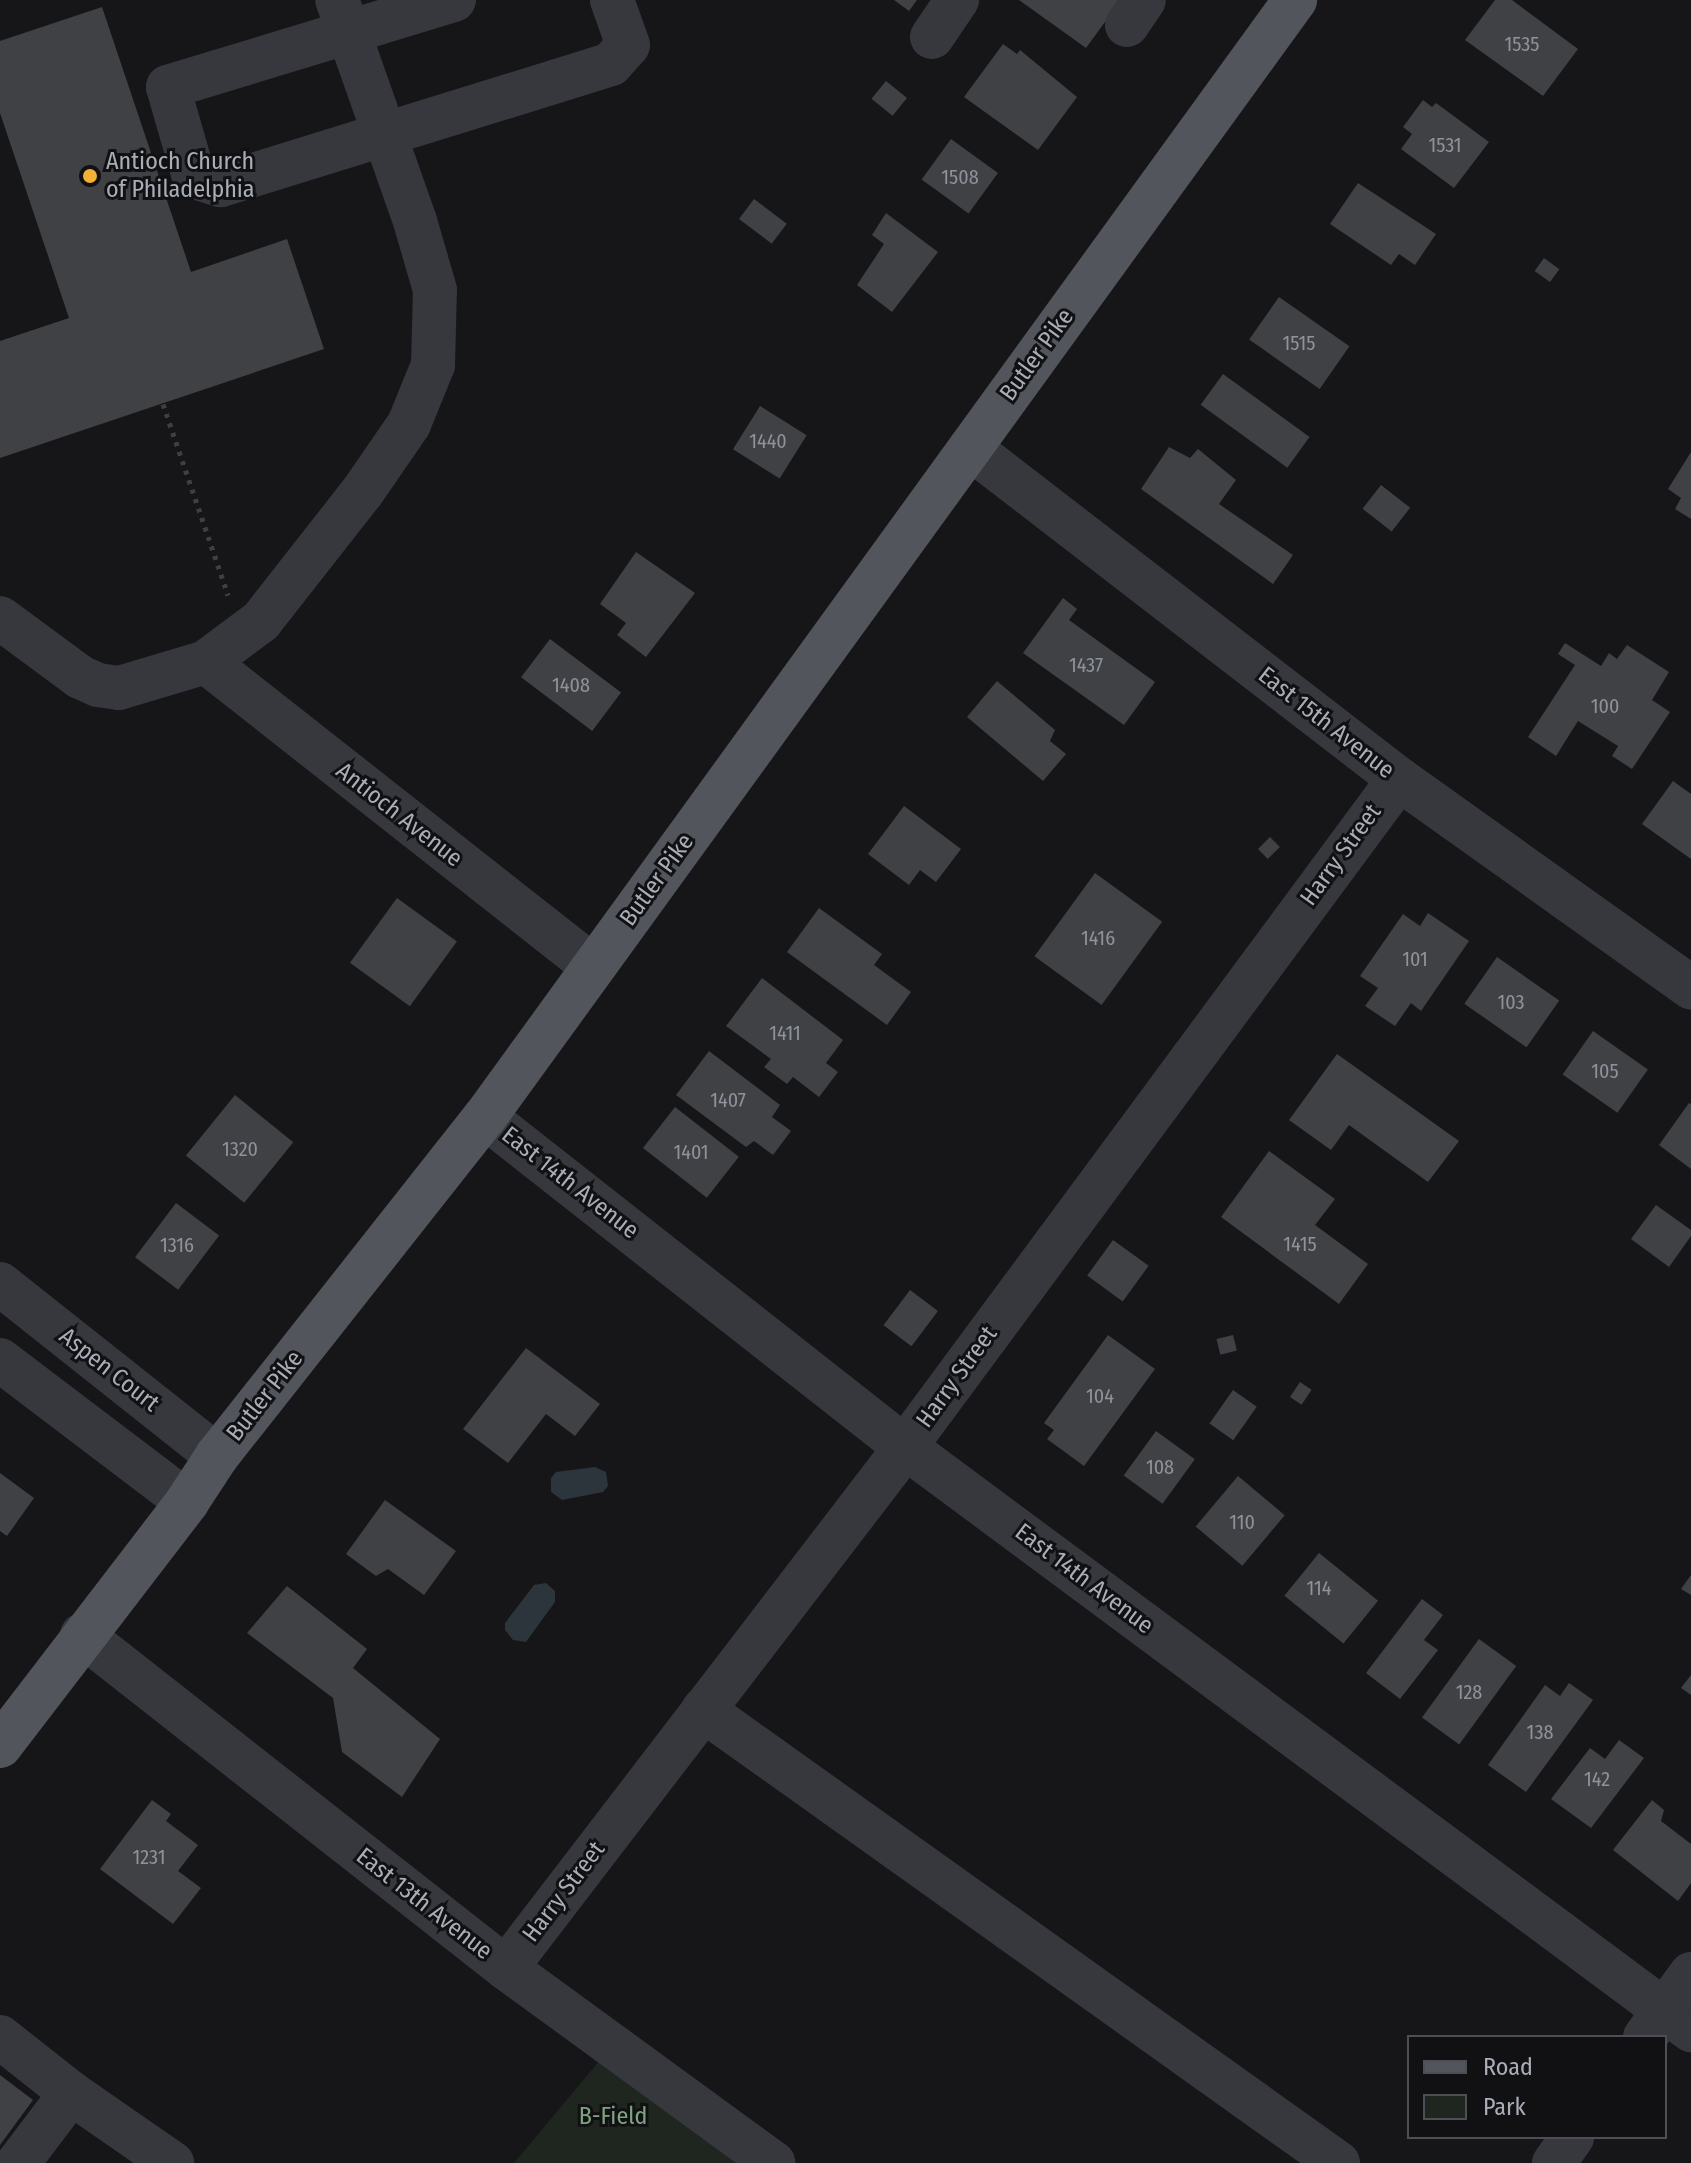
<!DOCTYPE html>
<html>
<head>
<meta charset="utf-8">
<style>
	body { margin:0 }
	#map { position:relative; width:1691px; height:2163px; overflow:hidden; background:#161618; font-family:"Fira Sans Condensed",sans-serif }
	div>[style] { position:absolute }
	.green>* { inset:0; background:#1e261f }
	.water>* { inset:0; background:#2c353c }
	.building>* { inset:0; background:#404145; transform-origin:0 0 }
	.path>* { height:5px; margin-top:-2.5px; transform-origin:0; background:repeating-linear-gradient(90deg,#3d3f44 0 4px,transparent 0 10px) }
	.minor>* { height:44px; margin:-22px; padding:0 22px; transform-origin:22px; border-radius:22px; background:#37383d }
	.major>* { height:44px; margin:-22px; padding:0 22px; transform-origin:22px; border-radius:22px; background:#53555c }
	.dots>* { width:22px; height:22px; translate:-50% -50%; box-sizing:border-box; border:4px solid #111113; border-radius:50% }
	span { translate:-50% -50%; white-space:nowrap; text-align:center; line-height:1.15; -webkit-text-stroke:6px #111113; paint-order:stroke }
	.number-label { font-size:20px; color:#8e929b }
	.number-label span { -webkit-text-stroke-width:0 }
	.poi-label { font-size:24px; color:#a8adb8 }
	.left { translate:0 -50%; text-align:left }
	.street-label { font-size:24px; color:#a8adb8 }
	.park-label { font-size:24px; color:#7fa381 }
	.legend { position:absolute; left:1407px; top:2035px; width:260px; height:104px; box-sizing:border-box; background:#111113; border:2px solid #4d4f55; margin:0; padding:10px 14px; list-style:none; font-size:24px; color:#a8adb8 }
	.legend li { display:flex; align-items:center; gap:16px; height:40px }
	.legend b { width:40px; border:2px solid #4d4f55 }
</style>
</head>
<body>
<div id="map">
	<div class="green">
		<div style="clip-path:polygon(605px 2054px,751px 2163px,514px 2163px)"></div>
	</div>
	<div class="water">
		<div style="clip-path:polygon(595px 1467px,606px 1472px,608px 1486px,603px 1492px,562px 1500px,551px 1492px,551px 1478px,556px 1472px)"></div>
		<div style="clip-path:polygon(546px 1583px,555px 1591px,555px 1602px,526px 1642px,513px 1640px,505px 1630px,505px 1623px,534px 1585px)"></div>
	</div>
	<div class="building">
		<div style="clip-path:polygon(894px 0,917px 0,909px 11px)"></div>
		<div style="clip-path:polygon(1019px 0,1121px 0,1086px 48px)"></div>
		<div style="clip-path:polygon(1495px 0,1512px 0,1578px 49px,1543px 96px,1465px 40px)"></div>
		<div style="clip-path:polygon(102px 7px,191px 272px,287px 239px,324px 349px,0 458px,0 341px,69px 318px,0 113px,0 41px)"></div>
		<div style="clip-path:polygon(1003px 44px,1017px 54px,1020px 50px,1077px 97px,1038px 150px,964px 97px)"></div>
		<div style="left:886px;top:81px;width:27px;height:23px;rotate:39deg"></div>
		<div style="clip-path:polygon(1423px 100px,1432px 107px,1436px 103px,1489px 142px,1454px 188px,1401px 149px,1412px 134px,1403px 127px)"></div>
		<div style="left:951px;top:139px;width:58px;height:50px;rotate:36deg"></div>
		<div style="clip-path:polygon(1358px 183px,1436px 234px,1415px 265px,1399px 254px,1391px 265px,1330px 224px)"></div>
		<div style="left:754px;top:199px;width:41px;height:25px;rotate:37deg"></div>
		<div style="clip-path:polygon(886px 213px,938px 252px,892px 312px,857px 285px,884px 244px,872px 235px)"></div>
		<div style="left:1544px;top:258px;width:19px;height:16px;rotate:36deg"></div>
		<div style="left:1279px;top:297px;width:86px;height:52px;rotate:35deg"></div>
		<div style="left:1223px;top:374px;width:107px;height:38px;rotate:36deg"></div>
		<div style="left:760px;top:406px;width:55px;height:51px;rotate:32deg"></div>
		<div style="clip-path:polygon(1169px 447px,1190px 458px,1198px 449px,1236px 480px,1219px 504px,1293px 555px,1273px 584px,1141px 489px)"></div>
		<div style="clip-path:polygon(1691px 452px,1691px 519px,1675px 509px,1681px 498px,1668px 489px)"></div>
		<div style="left:1381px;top:485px;width:37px;height:30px;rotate:38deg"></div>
		<div style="clip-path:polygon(636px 552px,695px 593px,646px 657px,617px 635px,626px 623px,600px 604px)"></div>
		<div style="clip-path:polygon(1063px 598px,1077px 609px,1069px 620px,1155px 682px,1124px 725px,1023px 653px)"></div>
		<div style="left:550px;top:639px;width:89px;height:48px;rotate:37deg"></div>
		<div style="clip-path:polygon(1565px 643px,1601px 666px,1609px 653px,1617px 659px,1627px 645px,1669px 672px,1652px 700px,1670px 712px,1632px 769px,1612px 756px,1618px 746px,1578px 721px,1556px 756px,1528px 737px,1575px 665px,1558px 654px)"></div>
		<div style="clip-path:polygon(997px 681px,1055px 730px,1050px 741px,1066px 754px,1043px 781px,967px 717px)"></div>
		<div style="clip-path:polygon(1673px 781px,1691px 794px,1691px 859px,1642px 824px)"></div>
		<div style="clip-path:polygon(904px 806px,961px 849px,936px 882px,920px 870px,909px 885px,868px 854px)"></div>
		<div style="left:1270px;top:837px;width:14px;height:17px;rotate:45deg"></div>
		<div style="left:1095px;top:873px;width:83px;height:103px;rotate:36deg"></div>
		<div style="left:397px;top:898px;width:74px;height:80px;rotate:36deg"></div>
		<div style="clip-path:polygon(819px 908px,882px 954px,874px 965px,911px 992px,887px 1025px,787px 952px)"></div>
		<div style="clip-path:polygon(1428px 913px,1469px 941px,1421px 1011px,1411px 1003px,1395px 1026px,1365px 1006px,1378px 988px,1360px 976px,1403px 914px,1420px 926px)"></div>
		<div style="left:1497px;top:957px;width:76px;height:57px;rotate:35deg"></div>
		<div style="clip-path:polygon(762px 978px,843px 1040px,826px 1063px,838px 1072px,819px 1097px,793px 1077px,787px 1084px,764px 1067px,771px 1059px,726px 1026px)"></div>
		<div style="left:1593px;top:1031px;width:67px;height:53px;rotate:35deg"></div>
		<div style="clip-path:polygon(709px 1051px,780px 1105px,772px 1117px,791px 1131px,773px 1155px,754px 1141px,746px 1147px,676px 1095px)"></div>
		<div style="clip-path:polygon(1337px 1054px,1459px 1141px,1428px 1182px,1349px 1125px,1331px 1150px,1289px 1120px)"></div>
		<div style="left:235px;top:1095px;width:75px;height:78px;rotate:39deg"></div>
		<div style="clip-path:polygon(1689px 1103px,1691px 1104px,1691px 1169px,1659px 1145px)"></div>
		<div style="left:675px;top:1107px;width:81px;height:52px;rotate:38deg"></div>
		<div style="clip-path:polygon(1269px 1151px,1335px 1199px,1315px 1225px,1368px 1264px,1339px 1304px,1221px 1217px)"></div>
		<div style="left:176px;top:1203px;width:54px;height:68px;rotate:37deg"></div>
		<div style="clip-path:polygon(1656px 1205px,1691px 1230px,1691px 1236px,1669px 1267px,1631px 1239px)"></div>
		<div style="left:1113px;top:1240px;width:44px;height:44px;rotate:36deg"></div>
		<div style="left:910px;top:1290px;width:35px;height:44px;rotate:37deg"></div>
		<div style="clip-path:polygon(1108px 1335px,1155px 1369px,1084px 1466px,1047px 1439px,1054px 1430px,1044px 1423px)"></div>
		<div style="left:1233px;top:1335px;width:16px;height:17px;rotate:76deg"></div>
		<div style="clip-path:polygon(526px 1348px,600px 1404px,575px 1436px,546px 1414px,508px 1463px,463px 1429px)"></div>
		<div style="left:1300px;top:1382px;width:14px;height:18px;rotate:34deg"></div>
		<div style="left:1233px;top:1390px;width:29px;height:41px;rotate:35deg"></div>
		<div style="left:1156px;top:1431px;width:48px;height:55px;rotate:36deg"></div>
		<div style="clip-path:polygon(0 1473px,34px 1498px,7px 1536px,0 1531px)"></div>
		<div style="left:1238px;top:1476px;width:61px;height:66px;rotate:40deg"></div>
		<div style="clip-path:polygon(385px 1500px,456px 1551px,424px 1595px,388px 1569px,376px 1576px,346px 1554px)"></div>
		<div style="left:1319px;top:1553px;width:76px;height:55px;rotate:39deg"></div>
		<div style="clip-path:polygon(1691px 1575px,1691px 1595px,1681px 1589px)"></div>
		<div style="clip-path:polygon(287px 1586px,367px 1649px,353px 1668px,440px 1739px,402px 1797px,342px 1752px,333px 1698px,247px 1633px)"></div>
		<div style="clip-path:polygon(1422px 1599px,1443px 1615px,1424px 1640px,1438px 1650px,1400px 1699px,1366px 1673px)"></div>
		<div style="left:1479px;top:1639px;width:46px;height:97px;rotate:36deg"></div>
		<div style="clip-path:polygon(1691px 1675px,1691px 1695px,1681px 1688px)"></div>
		<div style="clip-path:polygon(1569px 1683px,1593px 1700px,1526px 1792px,1488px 1765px,1545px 1685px,1560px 1696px)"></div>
		<div style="clip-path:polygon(1619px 1740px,1644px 1758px,1591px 1828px,1551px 1799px,1590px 1748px,1605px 1759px)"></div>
		<div style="clip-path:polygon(152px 1800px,171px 1814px,166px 1821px,198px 1845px,178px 1871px,201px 1888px,173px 1924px,100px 1869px)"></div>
		<div style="clip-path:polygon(1652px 1800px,1664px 1810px,1661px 1821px,1691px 1844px,1691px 1883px,1678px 1901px,1613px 1850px)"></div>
		<div style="clip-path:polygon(0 2075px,33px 2100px,0 2145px)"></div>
	</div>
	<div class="path">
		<div style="left:163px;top:404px;width:202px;rotate:71.2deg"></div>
	</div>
	<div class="minor">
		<div style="left:454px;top:0;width:299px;rotate:163.1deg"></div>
		<div style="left:168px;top:87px;width:94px;rotate:73.9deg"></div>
		<div style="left:194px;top:177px;width:28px;rotate:17deg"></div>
		<div style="left:221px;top:185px;width:408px;rotate:-17.2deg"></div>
		<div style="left:611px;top:64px;width:25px;rotate:-48deg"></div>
		<div style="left:628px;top:45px;width:48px;rotate:-109.6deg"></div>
		<div style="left:1127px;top:25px;width:30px;rotate:-56deg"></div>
		<div style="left:932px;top:37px;width:45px;rotate:-56deg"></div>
		<div style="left:970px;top:448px;width:542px;rotate:37.65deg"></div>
		<div style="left:1399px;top:779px;width:359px;rotate:35.5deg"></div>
		<div style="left:0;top:618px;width:99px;rotate:36.4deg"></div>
		<div style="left:80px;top:677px;width:20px;rotate:24deg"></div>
		<div style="left:98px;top:685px;width:21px;rotate:8deg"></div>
		<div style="left:119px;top:688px;width:91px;rotate:-16.6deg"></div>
		<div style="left:206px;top:662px;width:69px;rotate:-36.7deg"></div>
		<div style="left:261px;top:621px;width:165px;rotate:-51.9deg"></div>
		<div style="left:363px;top:491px;width:81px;rotate:-55.5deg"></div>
		<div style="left:409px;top:424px;width:64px;rotate:-67.9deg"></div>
		<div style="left:433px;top:365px;width:75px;rotate:-88.5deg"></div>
		<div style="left:435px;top:290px;width:72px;rotate:-106.2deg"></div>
		<div style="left:415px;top:221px;width:234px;rotate:-109.4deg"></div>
		<div style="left:206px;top:662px;width:493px;rotate:38.2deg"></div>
		<div style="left:485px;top:1117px;width:534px;rotate:38.16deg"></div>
		<div style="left:905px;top:1447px;width:979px;rotate:36.57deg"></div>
		<div style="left:0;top:1284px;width:277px;rotate:38.4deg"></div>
		<div style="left:0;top:1360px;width:235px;rotate:37.2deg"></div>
		<div style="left:82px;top:1635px;width:539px;rotate:38.15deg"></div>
		<div style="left:506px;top:1968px;width:331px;rotate:36.1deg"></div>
		<div style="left:703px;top:1710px;width:780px;rotate:35.5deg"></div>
		<div style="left:506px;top:1968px;width:628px;rotate:-52.51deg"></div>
		<div style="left:888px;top:1470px;width:859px;rotate:-53.52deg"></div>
		<div style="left:0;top:2037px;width:90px;rotate:38.3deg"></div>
		<div style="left:71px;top:2093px;width:88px;rotate:127.1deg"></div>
		<div style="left:1645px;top:2037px;width:78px;rotate:-53.9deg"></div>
		<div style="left:71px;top:2093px;width:123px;rotate:34.7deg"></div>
		<div style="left:1554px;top:2163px;width:32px;rotate:-55deg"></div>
	</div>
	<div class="major">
		<div style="left:0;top:1746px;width:307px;rotate:-52.5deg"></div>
		<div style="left:187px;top:1502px;width:55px;rotate:-56.9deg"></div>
		<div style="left:217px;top:1456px;width:432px;rotate:-51.7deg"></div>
		<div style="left:485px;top:1117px;width:1380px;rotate:-54.05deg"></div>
	</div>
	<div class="dots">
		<div style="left:90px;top:176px;background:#f2b134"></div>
	</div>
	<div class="number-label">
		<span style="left:1522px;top:44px">1535</span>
		<span style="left:1445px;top:145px">1531</span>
		<span style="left:960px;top:177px">1508</span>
		<span style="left:1299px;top:343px">1515</span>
		<span style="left:768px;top:441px">1440</span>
		<span style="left:1086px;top:665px">1437</span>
		<span style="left:571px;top:685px">1408</span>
		<span style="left:1605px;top:706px">100</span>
		<span style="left:1098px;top:938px">1416</span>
		<span style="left:1415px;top:959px">101</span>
		<span style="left:1511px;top:1002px">103</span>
		<span style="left:785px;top:1033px">1411</span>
		<span style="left:1605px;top:1071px">105</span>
		<span style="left:728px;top:1100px">1407</span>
		<span style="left:240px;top:1149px">1320</span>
		<span style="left:691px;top:1152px">1401</span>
		<span style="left:1300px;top:1244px">1415</span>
		<span style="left:177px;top:1245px">1316</span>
		<span style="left:1100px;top:1396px">104</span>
		<span style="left:1160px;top:1467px">108</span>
		<span style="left:1242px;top:1522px">110</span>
		<span style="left:1319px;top:1588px">114</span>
		<span style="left:1469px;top:1692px">128</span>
		<span style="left:1540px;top:1732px">138</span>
		<span style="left:1597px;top:1779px">142</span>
		<span style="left:149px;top:1857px">1231</span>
	</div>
	<div class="poi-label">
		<span class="left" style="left:106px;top:176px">Antioch Church<br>of Philadelphia</span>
	</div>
	<div class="street-label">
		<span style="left:1037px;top:355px;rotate:-54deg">Butler Pike</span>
		<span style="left:1326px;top:723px;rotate:38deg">East 15th Avenue</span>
		<span style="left:399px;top:815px;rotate:38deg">Antioch Avenue</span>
		<span style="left:1341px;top:855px;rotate:-54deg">Harry Street</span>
		<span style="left:657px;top:880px;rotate:-54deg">Butler Pike</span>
		<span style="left:570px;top:1183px;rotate:38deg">East 14th Avenue</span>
		<span style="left:109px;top:1370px;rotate:38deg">Aspen Court</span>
		<span style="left:957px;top:1377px;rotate:-54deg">Harry Street</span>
		<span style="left:265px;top:1396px;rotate:-52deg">Butler Pike</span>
		<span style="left:1084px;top:1579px;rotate:37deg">East 14th Avenue</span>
		<span style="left:564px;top:1892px;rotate:-53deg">Harry Street</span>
		<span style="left:424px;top:1904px;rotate:38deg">East 13th Avenue</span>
	</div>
	<div class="park-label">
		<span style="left:613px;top:2117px">B-Field</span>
	</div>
	<ul class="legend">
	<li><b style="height:10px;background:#53555c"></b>Road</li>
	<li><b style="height:22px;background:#1e261f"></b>Park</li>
	</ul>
</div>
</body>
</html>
